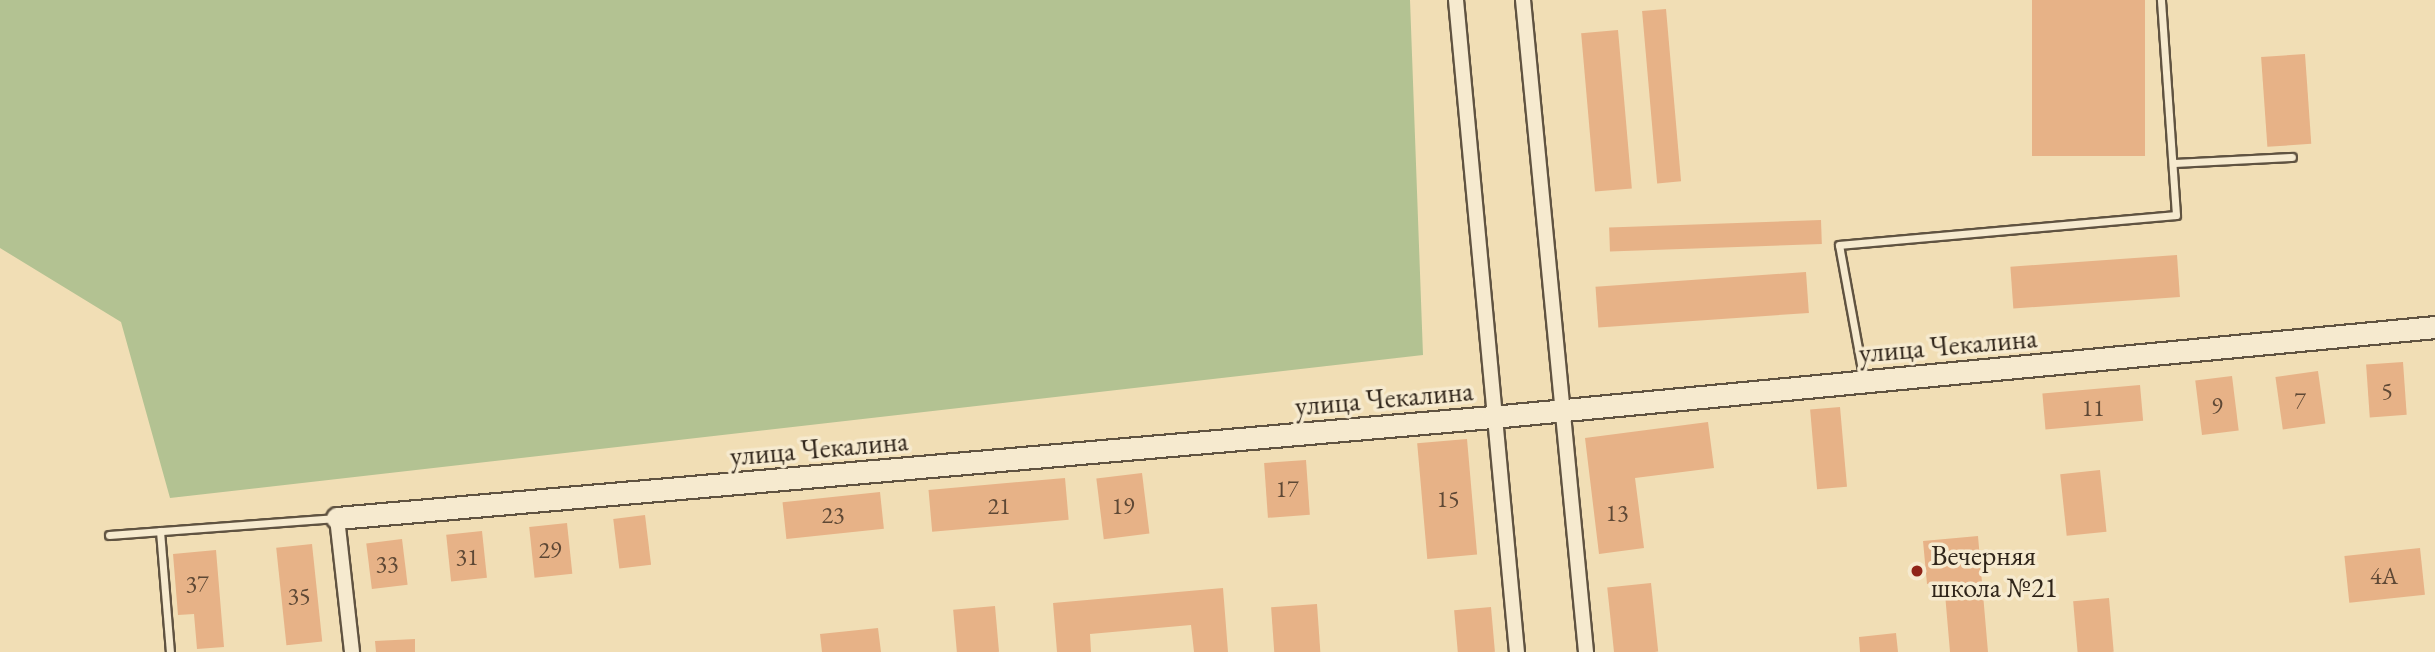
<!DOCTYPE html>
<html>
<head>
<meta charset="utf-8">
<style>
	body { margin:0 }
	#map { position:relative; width:2435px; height:652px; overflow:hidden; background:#f1deb5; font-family:"EB Garamond",serif }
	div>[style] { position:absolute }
	.green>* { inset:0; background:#b3c292 }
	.building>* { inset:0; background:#e7b287; transform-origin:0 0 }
	.roads { filter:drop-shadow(2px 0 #605341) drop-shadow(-2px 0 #605341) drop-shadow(0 2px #605341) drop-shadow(0 -2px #605341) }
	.service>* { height:7px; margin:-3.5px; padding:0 3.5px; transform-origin:3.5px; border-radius:3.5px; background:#f6eacf }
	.minor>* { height:14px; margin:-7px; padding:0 7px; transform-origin:7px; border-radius:7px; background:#f6eacf }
	.secondary>* { height:21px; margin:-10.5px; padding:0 10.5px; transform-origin:10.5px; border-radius:10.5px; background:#f6eacf }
	.dots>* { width:19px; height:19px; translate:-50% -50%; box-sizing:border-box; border:4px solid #f6eacf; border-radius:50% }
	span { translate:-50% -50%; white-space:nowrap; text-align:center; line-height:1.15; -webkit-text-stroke:7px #f6eacf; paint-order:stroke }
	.number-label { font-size:24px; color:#5e4835 }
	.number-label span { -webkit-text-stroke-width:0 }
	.street-label { font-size:28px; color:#30251a }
	.poi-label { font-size:28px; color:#30251a }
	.left { translate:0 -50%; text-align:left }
</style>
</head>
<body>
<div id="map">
	<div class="green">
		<div style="clip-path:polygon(0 0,1410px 0,1423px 355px,170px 498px,121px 322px,0 248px)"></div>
	</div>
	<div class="building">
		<div style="left:2032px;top:0;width:113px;height:156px"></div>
		<div style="left:1666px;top:9px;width:173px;height:24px;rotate:85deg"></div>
		<div style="left:1618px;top:30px;width:159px;height:37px;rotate:85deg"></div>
		<div style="left:2305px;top:54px;width:90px;height:44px;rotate:86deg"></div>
		<div style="left:1821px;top:220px;width:24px;height:212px;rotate:88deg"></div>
		<div style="left:2177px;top:255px;width:42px;height:167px;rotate:86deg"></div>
		<div style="left:1806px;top:272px;width:41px;height:211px;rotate:86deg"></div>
		<div style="left:2403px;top:362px;width:53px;height:37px;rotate:86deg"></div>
		<div style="left:2318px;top:371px;width:53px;height:43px;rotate:82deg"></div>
		<div style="left:2232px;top:376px;width:55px;height:37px;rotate:83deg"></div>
		<div style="left:2140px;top:385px;width:36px;height:98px;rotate:85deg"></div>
		<div style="left:1840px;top:407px;width:80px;height:30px;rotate:85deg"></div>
		<div style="clip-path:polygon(1708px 422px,1714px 468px,1635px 478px,1644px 548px,1599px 554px,1585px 438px)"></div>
		<div style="left:1467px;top:439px;width:116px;height:50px;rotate:85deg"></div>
		<div style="left:1306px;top:460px;width:55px;height:42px;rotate:86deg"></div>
		<div style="left:2100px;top:470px;width:62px;height:40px;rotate:84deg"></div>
		<div style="left:1142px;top:473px;width:61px;height:46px;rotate:83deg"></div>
		<div style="left:1065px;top:478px;width:42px;height:137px;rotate:85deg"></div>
		<div style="left:880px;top:492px;width:37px;height:98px;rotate:84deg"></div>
		<div style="left:645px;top:515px;width:50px;height:32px;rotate:83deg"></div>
		<div style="left:567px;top:523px;width:51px;height:38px;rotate:84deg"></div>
		<div style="left:482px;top:531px;width:47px;height:36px;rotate:84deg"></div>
		<div style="clip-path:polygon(1978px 536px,1988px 652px,1950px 652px,1944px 582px,1927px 584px,1923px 541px)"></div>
		<div style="left:402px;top:539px;width:46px;height:36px;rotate:83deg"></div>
		<div style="left:312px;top:544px;width:98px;height:36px;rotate:84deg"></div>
		<div style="left:2420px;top:548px;width:47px;height:76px;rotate:84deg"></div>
		<div style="clip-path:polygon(216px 550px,224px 647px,197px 649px,194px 614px,178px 615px,173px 554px)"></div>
		<div style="left:1651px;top:583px;width:69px;height:44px;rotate:84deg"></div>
		<div style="clip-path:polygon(1223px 588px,1228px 652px,1194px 652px,1191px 625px,1090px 634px,1091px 652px,1057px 652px,1053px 603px)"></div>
		<div style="left:2109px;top:598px;width:54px;height:36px;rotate:85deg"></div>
		<div style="left:1317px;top:604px;width:48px;height:46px;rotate:86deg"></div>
		<div style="left:995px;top:606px;width:46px;height:42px;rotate:85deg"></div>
		<div style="left:1491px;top:607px;width:45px;height:37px;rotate:85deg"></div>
		<div style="clip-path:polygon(878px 628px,881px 652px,822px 652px,820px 634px)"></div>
		<div style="clip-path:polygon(1896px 633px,1898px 652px,1860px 652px,1859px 637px)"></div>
		<div style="clip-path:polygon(415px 639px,415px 652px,376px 652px,375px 641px)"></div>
	</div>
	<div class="roads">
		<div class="service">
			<div style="left:2173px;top:163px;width:119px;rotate:-2.9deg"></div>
			<div style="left:1864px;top:381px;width:138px;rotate:-100.4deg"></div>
			<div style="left:1839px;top:245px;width:338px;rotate:-5.1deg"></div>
			<div style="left:2176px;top:215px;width:216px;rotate:-94deg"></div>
			<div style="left:160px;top:531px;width:121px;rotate:85.3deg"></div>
			<div style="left:109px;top:535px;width:228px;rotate:-4.3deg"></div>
		</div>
		<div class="minor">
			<div style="left:1456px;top:0;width:655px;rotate:84.66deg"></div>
			<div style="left:1523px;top:0;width:655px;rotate:84.48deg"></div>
			<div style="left:337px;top:518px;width:135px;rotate:83.6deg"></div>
		</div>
		<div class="secondary">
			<div style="left:337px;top:518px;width:1159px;rotate:-5deg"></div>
			<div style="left:1492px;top:417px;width:947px;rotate:-5.45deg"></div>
		</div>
	</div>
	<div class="dots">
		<div style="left:1917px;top:571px;background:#8f2418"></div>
	</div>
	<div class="number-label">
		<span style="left:2387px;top:391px">5</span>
		<span style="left:2300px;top:401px">7</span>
		<span style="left:2217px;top:406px">9</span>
		<span style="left:2093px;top:408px">11</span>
		<span style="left:1287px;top:489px">17</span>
		<span style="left:1448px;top:499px">15</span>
		<span style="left:999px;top:506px">21</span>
		<span style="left:1123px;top:506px">19</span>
		<span style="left:1617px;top:513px">13</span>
		<span style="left:833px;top:515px">23</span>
		<span style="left:550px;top:550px">29</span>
		<span style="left:467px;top:557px">31</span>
		<span style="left:387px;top:564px">33</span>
		<span style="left:2384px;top:576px">4А</span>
		<span style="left:197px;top:584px">37</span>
		<span style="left:299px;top:596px">35</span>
	</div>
	<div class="street-label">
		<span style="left:1948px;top:345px;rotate:-5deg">улица Чекалина</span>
		<span style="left:1384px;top:398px;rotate:-5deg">улица Чекалина</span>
		<span style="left:819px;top:448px;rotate:-5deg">улица Чекалина</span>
	</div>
	<div class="poi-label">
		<span class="left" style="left:1931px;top:571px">Вечерняя<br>школа №21</span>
	</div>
</div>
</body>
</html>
